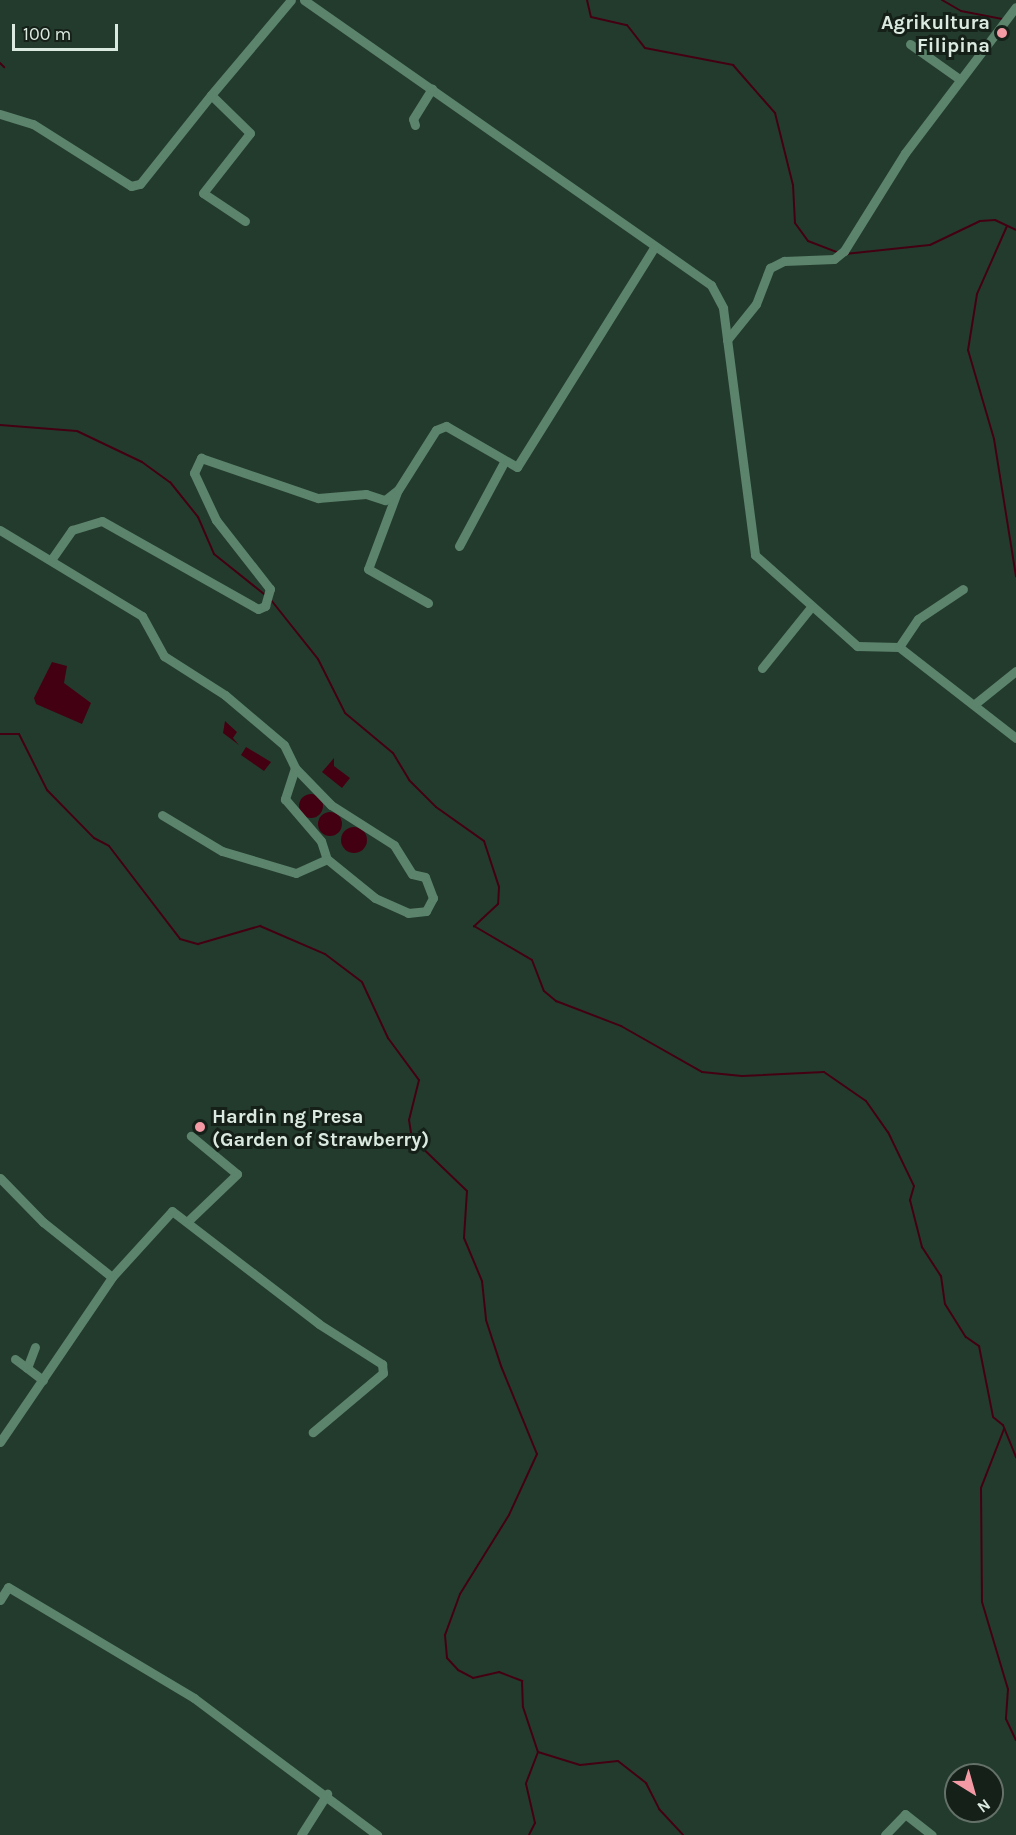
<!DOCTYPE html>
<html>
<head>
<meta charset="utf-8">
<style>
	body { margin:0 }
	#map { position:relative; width:1016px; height:1835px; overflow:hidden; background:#233b2d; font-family:Karla,sans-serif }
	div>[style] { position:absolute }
	.water>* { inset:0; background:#440013 }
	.round { border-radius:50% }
	.stream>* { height:2px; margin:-1px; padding:0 1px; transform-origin:1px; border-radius:1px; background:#440013 }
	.minor>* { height:9px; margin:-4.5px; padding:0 4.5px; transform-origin:4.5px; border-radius:4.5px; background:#5c836c }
	.dots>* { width:16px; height:16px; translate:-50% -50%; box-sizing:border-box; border:3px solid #152019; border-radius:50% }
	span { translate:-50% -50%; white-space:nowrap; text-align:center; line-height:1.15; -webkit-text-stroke:6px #152019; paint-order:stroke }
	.poi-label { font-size:20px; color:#dbeae0; font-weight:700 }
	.right { translate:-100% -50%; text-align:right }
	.left { translate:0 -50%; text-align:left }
	.north { position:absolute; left:944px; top:1763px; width:60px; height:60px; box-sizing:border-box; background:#152019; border:2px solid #647169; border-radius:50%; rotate:143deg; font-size:16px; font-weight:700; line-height:24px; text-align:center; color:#dbeae0 }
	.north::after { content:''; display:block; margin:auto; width:21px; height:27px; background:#f49aa5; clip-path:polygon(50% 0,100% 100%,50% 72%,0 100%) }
	.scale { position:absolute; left:12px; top:24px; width:106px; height:27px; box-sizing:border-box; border:3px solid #dbeae0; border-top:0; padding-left:8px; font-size:18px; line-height:21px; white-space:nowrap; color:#dbeae0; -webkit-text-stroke:4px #152019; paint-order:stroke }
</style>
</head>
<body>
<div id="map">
	<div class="water">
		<div style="clip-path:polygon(52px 662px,67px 666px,64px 683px,91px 703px,82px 724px,36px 704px,34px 698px)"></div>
		<div style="clip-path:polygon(225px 721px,237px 732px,233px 738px,239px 745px,223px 733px)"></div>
		<div style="clip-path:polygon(246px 747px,271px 762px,264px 771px,241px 755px)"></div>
		<div style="clip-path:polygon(334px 758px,334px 766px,350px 778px,342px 788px,322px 772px)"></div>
		<div class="round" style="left:299px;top:794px;width:24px;height:24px"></div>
		<div class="round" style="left:318px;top:812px;width:24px;height:24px"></div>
		<div class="round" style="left:341px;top:827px;width:26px;height:26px"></div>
	</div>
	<div class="stream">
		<div style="left:587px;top:0;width:17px;rotate:77deg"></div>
		<div style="left:591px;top:17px;width:37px;rotate:13deg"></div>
		<div style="left:627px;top:25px;width:29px;rotate:52deg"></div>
		<div style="left:645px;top:48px;width:90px;rotate:10.9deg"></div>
		<div style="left:733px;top:65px;width:64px;rotate:48.8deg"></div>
		<div style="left:775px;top:113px;width:74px;rotate:76deg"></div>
		<div style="left:793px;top:185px;width:38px;rotate:87deg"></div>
		<div style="left:795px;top:223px;width:22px;rotate:54deg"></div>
		<div style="left:808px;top:241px;width:31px;rotate:21deg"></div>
		<div style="left:942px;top:0;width:22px;rotate:30deg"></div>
		<div style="left:961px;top:11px;width:42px;rotate:11deg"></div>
		<div style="left:0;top:63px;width:6px;rotate:45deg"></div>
		<div style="left:1007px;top:226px;width:74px;rotate:113.8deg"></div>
		<div style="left:977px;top:294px;width:57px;rotate:99.1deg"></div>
		<div style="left:968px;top:350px;width:93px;rotate:73.7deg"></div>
		<div style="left:994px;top:439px;width:139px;rotate:80.9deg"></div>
		<div style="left:845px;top:254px;width:85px;rotate:-6deg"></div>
		<div style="left:930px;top:245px;width:55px;rotate:-25.6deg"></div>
		<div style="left:980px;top:221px;width:15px;rotate:-4deg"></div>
		<div style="left:995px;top:220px;width:23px;rotate:25deg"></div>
		<div style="left:0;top:425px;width:77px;rotate:4.5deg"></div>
		<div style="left:77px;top:431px;width:72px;rotate:25.5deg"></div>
		<div style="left:142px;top:462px;width:34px;rotate:36deg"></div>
		<div style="left:170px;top:482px;width:45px;rotate:51.3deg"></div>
		<div style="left:198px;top:517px;width:40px;rotate:66.6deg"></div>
		<div style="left:214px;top:554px;width:64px;rotate:38.7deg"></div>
		<div style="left:271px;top:600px;width:75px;rotate:51.5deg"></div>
		<div style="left:318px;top:659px;width:60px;rotate:63.4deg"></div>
		<div style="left:345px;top:713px;width:62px;rotate:39.8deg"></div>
		<div style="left:393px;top:753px;width:31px;rotate:59deg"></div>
		<div style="left:409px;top:780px;width:38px;rotate:45deg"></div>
		<div style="left:436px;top:807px;width:59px;rotate:35.3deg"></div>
		<div style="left:484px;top:841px;width:48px;rotate:71.9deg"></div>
		<div style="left:499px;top:887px;width:17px;rotate:93deg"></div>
		<div style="left:498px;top:904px;width:33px;rotate:137deg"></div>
		<div style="left:474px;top:926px;width:67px;rotate:30.4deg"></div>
		<div style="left:532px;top:960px;width:33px;rotate:69deg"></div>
		<div style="left:544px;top:991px;width:16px;rotate:40deg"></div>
		<div style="left:556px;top:1001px;width:70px;rotate:21deg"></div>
		<div style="left:621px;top:1026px;width:93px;rotate:29.6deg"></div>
		<div style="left:702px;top:1072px;width:40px;rotate:5.7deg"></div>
		<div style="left:742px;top:1076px;width:82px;rotate:-2.8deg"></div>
		<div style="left:824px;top:1072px;width:51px;rotate:34.6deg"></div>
		<div style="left:866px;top:1101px;width:38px;rotate:55deg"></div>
		<div style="left:888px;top:1132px;width:60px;rotate:64.3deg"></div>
		<div style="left:914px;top:1186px;width:15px;rotate:106deg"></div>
		<div style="left:910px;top:1200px;width:49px;rotate:75.7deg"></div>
		<div style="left:922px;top:1247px;width:35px;rotate:57deg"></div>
		<div style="left:941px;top:1276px;width:28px;rotate:82deg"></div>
		<div style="left:945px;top:1304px;width:39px;rotate:58deg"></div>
		<div style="left:966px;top:1337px;width:16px;rotate:35deg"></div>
		<div style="left:979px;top:1346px;width:72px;rotate:78.8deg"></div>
		<div style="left:993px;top:1417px;width:13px;rotate:39deg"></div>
		<div style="left:1003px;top:1425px;width:35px;rotate:68deg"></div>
		<div style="left:0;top:734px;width:19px"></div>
		<div style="left:19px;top:734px;width:63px;rotate:63.4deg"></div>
		<div style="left:47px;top:790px;width:67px;rotate:45.6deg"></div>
		<div style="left:94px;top:838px;width:17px;rotate:28deg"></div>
		<div style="left:109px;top:846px;width:117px;rotate:52.6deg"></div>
		<div style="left:180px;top:939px;width:19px;rotate:16deg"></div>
		<div style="left:198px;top:944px;width:65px;rotate:-16.2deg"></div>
		<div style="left:260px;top:926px;width:71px;rotate:23.3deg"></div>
		<div style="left:325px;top:954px;width:46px;rotate:37.1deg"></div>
		<div style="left:362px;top:982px;width:62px;rotate:65.1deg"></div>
		<div style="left:388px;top:1038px;width:52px;rotate:53.6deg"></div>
		<div style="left:419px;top:1080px;width:41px;rotate:104deg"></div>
		<div style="left:409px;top:1120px;width:18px;rotate:81deg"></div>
		<div style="left:412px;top:1138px;width:76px;rotate:43.9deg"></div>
		<div style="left:467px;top:1191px;width:47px;rotate:93.7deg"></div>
		<div style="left:464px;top:1238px;width:47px;rotate:67.3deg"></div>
		<div style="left:482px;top:1281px;width:39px;rotate:84deg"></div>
		<div style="left:486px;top:1320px;width:48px;rotate:71.9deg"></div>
		<div style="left:501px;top:1366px;width:95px;rotate:67.8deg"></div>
		<div style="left:537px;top:1454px;width:67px;rotate:114.7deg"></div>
		<div style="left:509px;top:1515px;width:93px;rotate:121.8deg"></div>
		<div style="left:460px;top:1594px;width:44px;rotate:110.1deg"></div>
		<div style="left:445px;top:1635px;width:23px;rotate:85deg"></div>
		<div style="left:447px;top:1658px;width:16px;rotate:47deg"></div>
		<div style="left:458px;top:1670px;width:17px;rotate:28deg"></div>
		<div style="left:473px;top:1678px;width:27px;rotate:-13deg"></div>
		<div style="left:499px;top:1672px;width:25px;rotate:21deg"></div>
		<div style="left:522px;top:1681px;width:26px;rotate:88deg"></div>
		<div style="left:523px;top:1707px;width:47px;rotate:71.6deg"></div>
		<div style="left:538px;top:1752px;width:34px;rotate:111deg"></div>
		<div style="left:526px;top:1784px;width:40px;rotate:77deg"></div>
		<div style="left:535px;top:1823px;width:13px;rotate:117deg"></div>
		<div style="left:1004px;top:1429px;width:63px;rotate:111.3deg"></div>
		<div style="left:981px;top:1488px;width:114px;rotate:89.5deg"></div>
		<div style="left:982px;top:1602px;width:91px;rotate:73.4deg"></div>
		<div style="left:1008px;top:1689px;width:30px;rotate:94deg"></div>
		<div style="left:1006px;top:1719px;width:23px;rotate:65deg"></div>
		<div style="left:538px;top:1752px;width:44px;rotate:17.2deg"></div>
		<div style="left:580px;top:1765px;width:38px;rotate:-6deg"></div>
		<div style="left:618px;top:1761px;width:36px;rotate:38deg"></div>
		<div style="left:646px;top:1783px;width:29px;rotate:63deg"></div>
		<div style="left:659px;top:1809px;width:35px;rotate:47deg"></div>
	</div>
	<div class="minor">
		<div style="left:304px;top:0;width:497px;rotate:35deg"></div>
		<div style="left:711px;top:285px;width:26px;rotate:62deg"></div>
		<div style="left:723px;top:308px;width:249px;rotate:82.6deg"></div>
		<div style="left:755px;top:555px;width:137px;rotate:41.7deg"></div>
		<div style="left:857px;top:646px;width:42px;rotate:1.4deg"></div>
		<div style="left:899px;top:647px;width:148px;rotate:37.9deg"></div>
		<div style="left:910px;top:44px;width:59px;rotate:35.3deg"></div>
		<div style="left:0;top:114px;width:34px;rotate:17deg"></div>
		<div style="left:33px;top:124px;width:116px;rotate:32.3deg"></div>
		<div style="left:131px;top:186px;width:9px;rotate:-13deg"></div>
		<div style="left:140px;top:184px;width:114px;rotate:-51.4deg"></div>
		<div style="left:415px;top:125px;width:6px;rotate:-108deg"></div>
		<div style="left:413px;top:119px;width:36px;rotate:-58deg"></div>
		<div style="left:245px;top:221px;width:50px;rotate:-146.3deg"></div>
		<div style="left:203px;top:193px;width:76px;rotate:-51.9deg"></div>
		<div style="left:250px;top:133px;width:54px;rotate:-135.7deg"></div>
		<div style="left:211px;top:95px;width:124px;rotate:-49.9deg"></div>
		<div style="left:727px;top:340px;width:46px;rotate:-51.1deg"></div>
		<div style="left:756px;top:304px;width:39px;rotate:-69deg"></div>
		<div style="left:770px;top:268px;width:16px;rotate:-27deg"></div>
		<div style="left:784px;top:261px;width:50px;rotate:-2.3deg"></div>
		<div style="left:834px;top:259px;width:13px;rotate:-39deg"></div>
		<div style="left:844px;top:251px;width:115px;rotate:-58.1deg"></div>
		<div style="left:905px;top:153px;width:183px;rotate:-52.8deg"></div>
		<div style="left:397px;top:492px;width:82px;rotate:110.6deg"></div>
		<div style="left:368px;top:569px;width:69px;rotate:29.5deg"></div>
		<div style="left:0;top:530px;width:166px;rotate:31.2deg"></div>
		<div style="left:142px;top:616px;width:46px;rotate:61.2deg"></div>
		<div style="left:164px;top:656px;width:72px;rotate:32.6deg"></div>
		<div style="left:225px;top:695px;width:77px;rotate:40.3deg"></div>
		<div style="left:284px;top:745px;width:25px;rotate:64deg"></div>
		<div style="left:295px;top:768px;width:33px;rotate:108deg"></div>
		<div style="left:285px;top:799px;width:55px;rotate:49.4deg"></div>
		<div style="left:321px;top:841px;width:19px;rotate:72deg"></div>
		<div style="left:327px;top:859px;width:62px;rotate:39.1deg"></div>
		<div style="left:375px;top:898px;width:36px;rotate:24deg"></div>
		<div style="left:408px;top:913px;width:18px;rotate:-6deg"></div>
		<div style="left:426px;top:911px;width:15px;rotate:-62deg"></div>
		<div style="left:433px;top:898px;width:22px;rotate:-111deg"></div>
		<div style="left:425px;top:877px;width:13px;rotate:-167deg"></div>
		<div style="left:412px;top:874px;width:34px;rotate:-122deg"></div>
		<div style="left:394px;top:845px;width:75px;rotate:-147.6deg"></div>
		<div style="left:331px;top:805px;width:52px;rotate:-134.2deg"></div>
		<div style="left:459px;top:546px;width:95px;rotate:-61.8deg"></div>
		<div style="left:51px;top:560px;width:37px;rotate:-55deg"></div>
		<div style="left:72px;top:530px;width:31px;rotate:-17deg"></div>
		<div style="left:102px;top:521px;width:179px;rotate:29.4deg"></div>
		<div style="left:258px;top:609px;width:8px;rotate:-23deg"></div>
		<div style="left:265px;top:606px;width:18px;rotate:-74deg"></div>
		<div style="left:270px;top:589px;width:88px;rotate:-128deg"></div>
		<div style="left:216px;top:520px;width:52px;rotate:-115.1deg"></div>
		<div style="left:194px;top:473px;width:17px;rotate:-65deg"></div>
		<div style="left:201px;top:458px;width:124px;rotate:18.9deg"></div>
		<div style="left:318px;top:498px;width:48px;rotate:-4.8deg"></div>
		<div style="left:366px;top:494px;width:20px;rotate:18deg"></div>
		<div style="left:385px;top:500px;width:16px;rotate:-38deg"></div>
		<div style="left:398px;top:490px;width:71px;rotate:-57.7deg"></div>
		<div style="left:436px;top:430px;width:11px;rotate:-22deg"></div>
		<div style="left:446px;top:426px;width:82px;rotate:30deg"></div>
		<div style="left:517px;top:467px;width:258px;rotate:-58deg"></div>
		<div style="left:899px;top:647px;width:34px;rotate:-56deg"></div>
		<div style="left:918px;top:619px;width:54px;rotate:-33.7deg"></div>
		<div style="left:762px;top:668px;width:78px;rotate:-51.2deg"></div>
		<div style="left:976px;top:703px;width:51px;rotate:-38.7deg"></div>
		<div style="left:162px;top:815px;width:70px;rotate:31deg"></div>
		<div style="left:222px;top:851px;width:77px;rotate:16.6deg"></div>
		<div style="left:296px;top:873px;width:34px;rotate:-24deg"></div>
		<div style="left:0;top:1178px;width:62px;rotate:45.7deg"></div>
		<div style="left:43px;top:1222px;width:88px;rotate:38.6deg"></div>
		<div style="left:188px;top:1221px;width:68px;rotate:-43.8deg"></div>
		<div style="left:237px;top:1174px;width:60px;rotate:-140.4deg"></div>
		<div style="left:35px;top:1347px;width:22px;rotate:111deg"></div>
		<div style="left:27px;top:1368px;width:20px;rotate:37deg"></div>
		<div style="left:15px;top:1359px;width:15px;rotate:37deg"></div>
		<div style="left:0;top:1442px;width:199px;rotate:-55.8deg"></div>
		<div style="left:112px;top:1277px;width:89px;rotate:-47.7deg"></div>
		<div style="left:172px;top:1211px;width:185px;rotate:37.5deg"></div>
		<div style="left:319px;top:1324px;width:75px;rotate:32.4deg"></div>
		<div style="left:382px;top:1364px;width:9px;rotate:84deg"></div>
		<div style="left:383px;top:1373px;width:92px;rotate:139.9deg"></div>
		<div style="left:0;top:1600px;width:15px;rotate:-58deg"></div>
		<div style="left:8px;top:1587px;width:217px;rotate:30.8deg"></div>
		<div style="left:194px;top:1698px;width:229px;rotate:36.8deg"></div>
		<div style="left:301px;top:1835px;width:49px;rotate:-57.6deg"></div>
		<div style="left:885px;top:1835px;width:29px;rotate:-46deg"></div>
		<div style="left:905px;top:1814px;width:34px;rotate:38deg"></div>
	</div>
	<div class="dots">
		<div style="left:1002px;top:33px;background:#f49aa5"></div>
		<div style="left:200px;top:1127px;background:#f49aa5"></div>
	</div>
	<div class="poi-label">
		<span class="right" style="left:990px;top:34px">Agrikultura<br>Filipina</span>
		<span class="left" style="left:212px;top:1128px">Hardin ng Presa<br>(Garden of Strawberry)</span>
	</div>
	<div class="north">N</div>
	<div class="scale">100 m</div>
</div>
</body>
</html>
